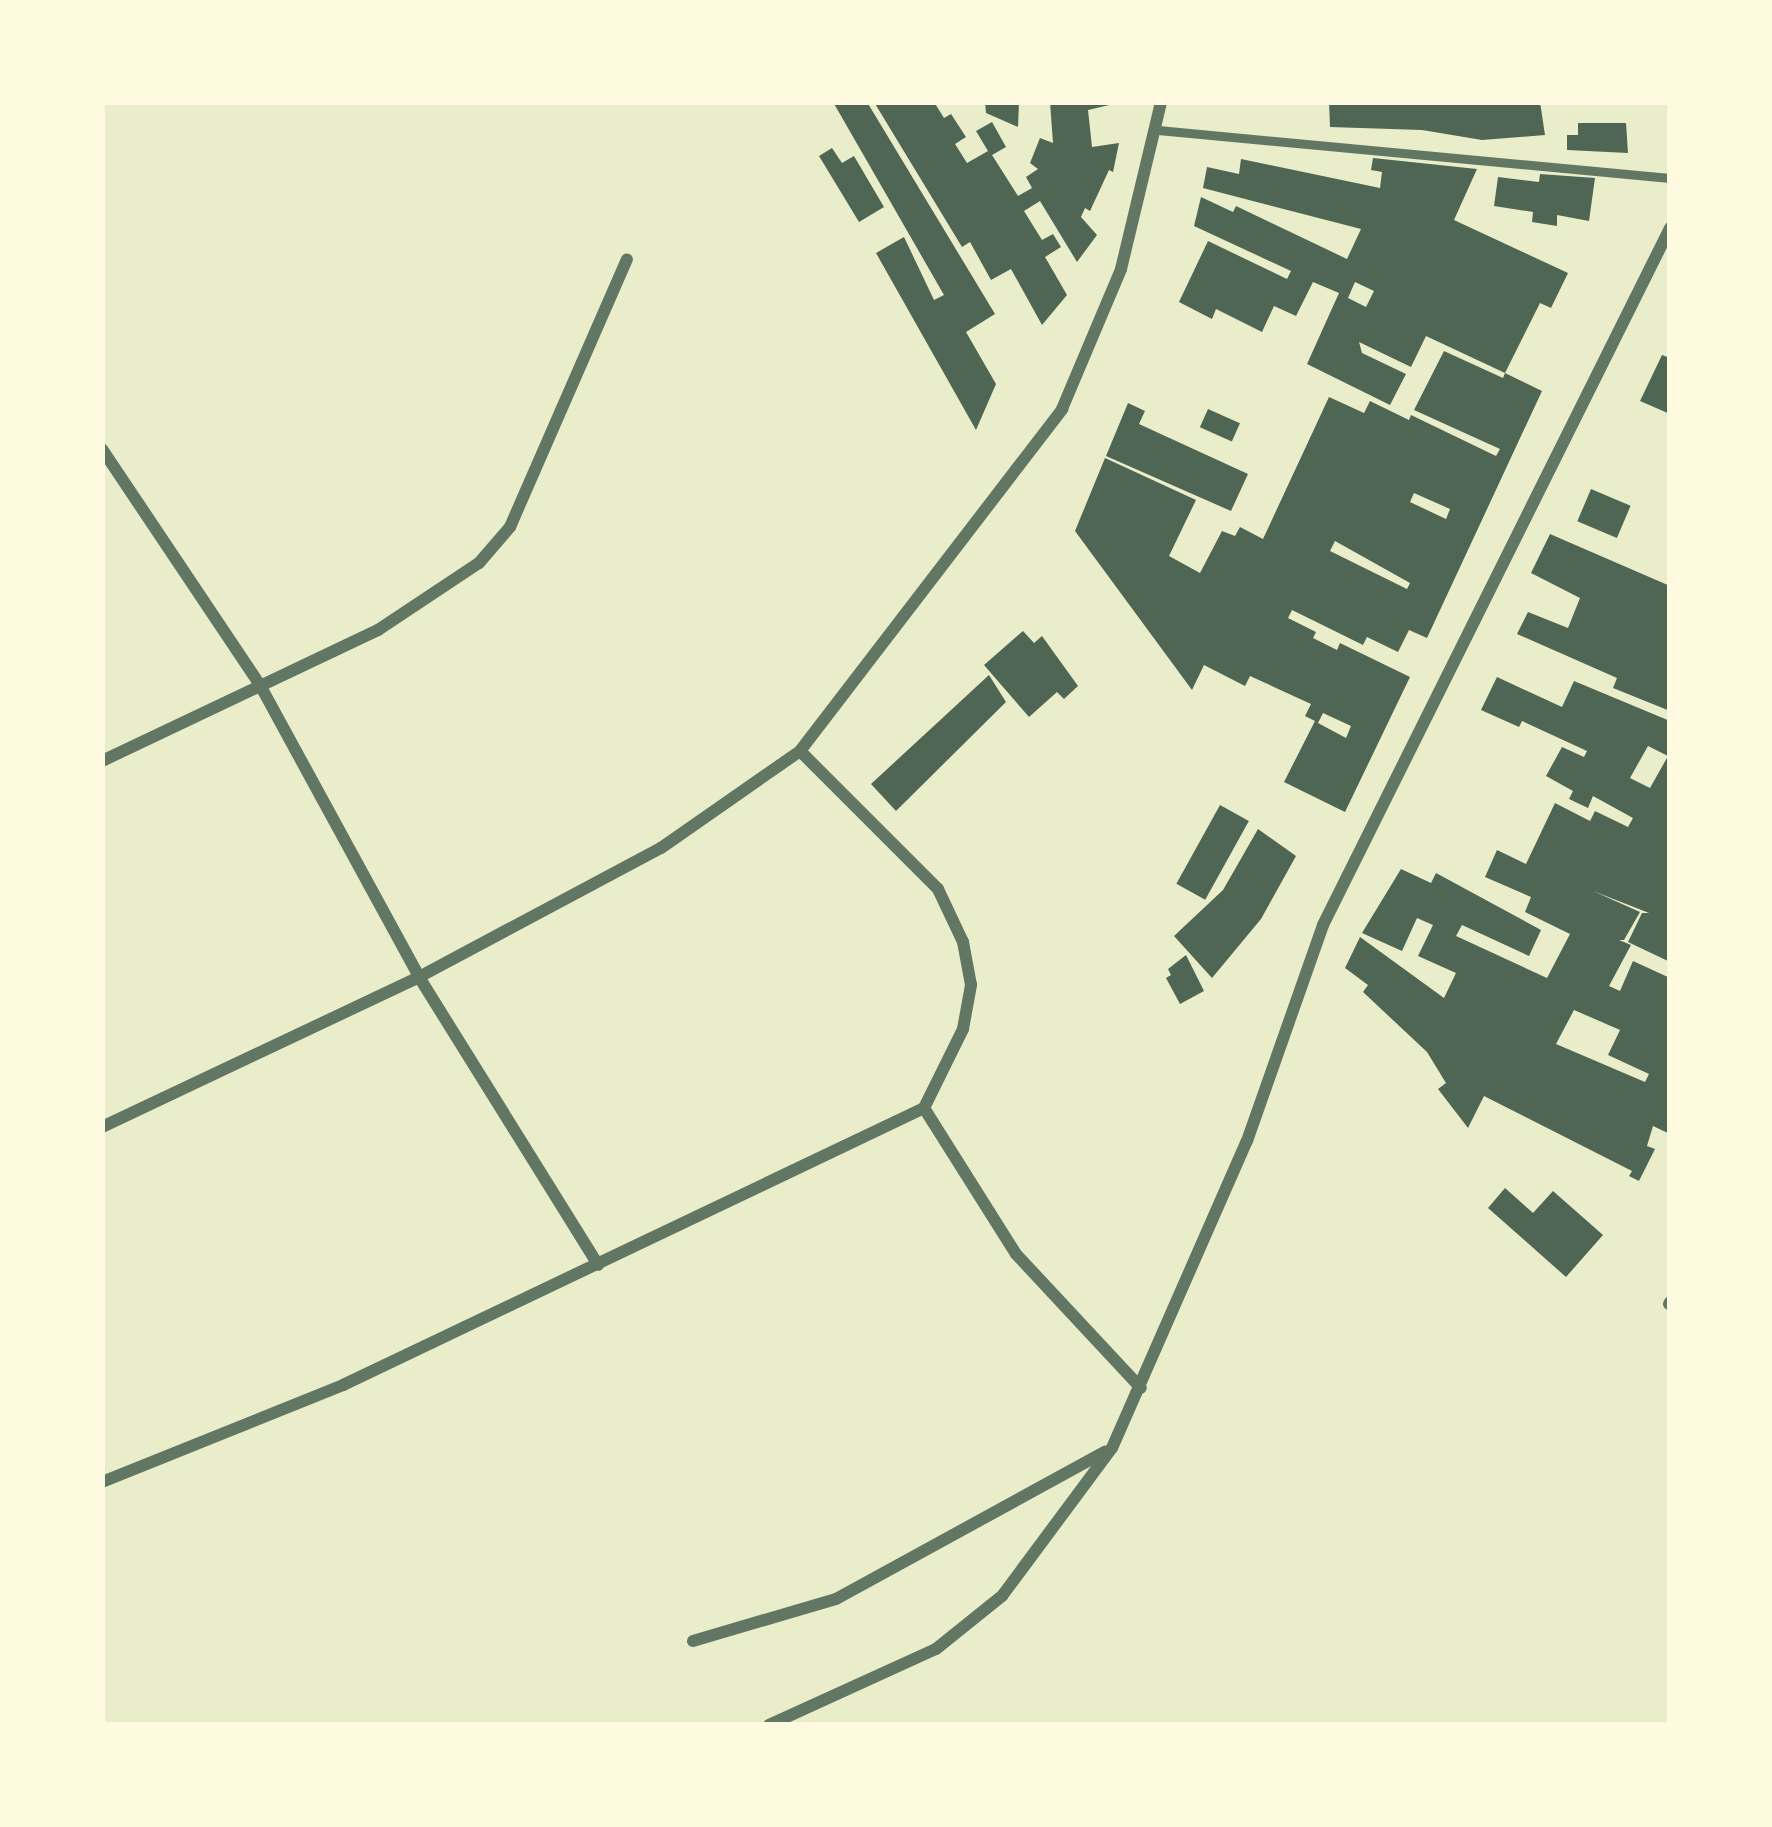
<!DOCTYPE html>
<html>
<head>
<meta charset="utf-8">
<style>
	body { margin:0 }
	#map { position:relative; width:1772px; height:1827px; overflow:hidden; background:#e9edc9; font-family:"PT Sans",sans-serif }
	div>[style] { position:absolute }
	.building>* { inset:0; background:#4f6655; transform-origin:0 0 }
	.service>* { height:9px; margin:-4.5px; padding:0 4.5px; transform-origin:4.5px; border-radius:4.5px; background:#617663 }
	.minor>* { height:12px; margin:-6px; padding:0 6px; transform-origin:6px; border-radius:6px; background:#617663 }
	span { translate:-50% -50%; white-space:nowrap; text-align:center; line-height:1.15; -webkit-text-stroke:9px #fefae0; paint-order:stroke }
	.frame { position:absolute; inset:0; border:105px solid #fefae0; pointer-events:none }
</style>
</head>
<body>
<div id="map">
	<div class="building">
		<div style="clip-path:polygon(833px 102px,867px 102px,995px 314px,966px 332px,996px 384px,976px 430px,876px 253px,904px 237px,934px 300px,944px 295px)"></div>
		<div style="clip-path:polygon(874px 102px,934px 102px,944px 118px,951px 114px,966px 137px,955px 144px,967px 163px,988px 151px,976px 131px,992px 122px,1006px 147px,992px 155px,1018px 196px,1032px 188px,1026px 177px,1038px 169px,1030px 163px,1040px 138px,1053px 143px,1050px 102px,1122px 102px,1088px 110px,1092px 147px,1119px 143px,1113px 172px,1109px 170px,1090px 211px,1085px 208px,1081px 217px,1097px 235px,1077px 262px,1040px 201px,1024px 211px,1042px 240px,1053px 234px,1061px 247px,1045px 257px,1067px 295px,1042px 325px,1011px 269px,991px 280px,970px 242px,962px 247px)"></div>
		<div style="clip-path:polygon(985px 102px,1019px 102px,1018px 127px,986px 113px)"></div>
		<div style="clip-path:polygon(1329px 102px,1540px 102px,1545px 135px,1482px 140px,1422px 130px,1330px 127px)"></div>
		<div style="clip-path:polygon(1578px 123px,1626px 123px,1628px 153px,1567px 150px,1567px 135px,1578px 135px)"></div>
		<div style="clip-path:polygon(832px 148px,842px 163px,854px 156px,884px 207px,859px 222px,819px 156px)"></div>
		<div style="clip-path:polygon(evenodd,1373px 158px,1477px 169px,1454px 220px,1568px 273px,1551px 308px,1540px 303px,1505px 373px,1542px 391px,1427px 638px,1409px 630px,1398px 652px,1367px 637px,1363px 645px,1292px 610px,1288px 618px,1316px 632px,1313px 638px,1337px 650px,1340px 643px,1410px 677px,1345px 812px,1284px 782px,1315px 721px,1305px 716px,1311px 704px,1250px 676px,1245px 686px,1204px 665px,1192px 690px,1075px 531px,1105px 458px,1196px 500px,1169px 556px,1200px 573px,1222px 531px,1235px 536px,1240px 527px,1263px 539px,1329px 397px,1364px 413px,1370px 401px,1409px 420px,1411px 415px,1496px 456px,1500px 449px,1414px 410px,1444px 351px,1503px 378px,1505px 373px,1426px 336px,1411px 367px,1359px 342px,1362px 353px,1406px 374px,1390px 405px,1307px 364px,1339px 293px,1313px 282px,1296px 316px,1274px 306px,1262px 332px,1216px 309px,1212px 319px,1179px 302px,1208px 241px,1287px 279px,1291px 271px,1194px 226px,1201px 197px,1233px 212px,1236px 206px,1347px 259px,1361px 229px,1203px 188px,1207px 167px,1239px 174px,1241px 159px,1380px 188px,1382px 172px,1371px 170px,1373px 158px,1355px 282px,1374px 291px,1366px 307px,1348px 298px,1355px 282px,1373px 158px,1414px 493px,1450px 509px,1446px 519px,1410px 502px,1414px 493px,1373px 158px,1335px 541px,1410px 583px,1407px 589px,1330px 551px,1335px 541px,1373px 158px,1323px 713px,1351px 726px,1346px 738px,1318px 723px,1323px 713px)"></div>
		<div style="clip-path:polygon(1540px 174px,1595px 178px,1589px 221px,1557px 215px,1557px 226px,1532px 222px,1533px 212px,1494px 206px,1498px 177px,1539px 182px)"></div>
		<div style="clip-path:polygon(1662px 355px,1670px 358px,1670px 414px,1640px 401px)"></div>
		<div style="clip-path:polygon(1128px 403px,1145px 411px,1139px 424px,1248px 474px,1231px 511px,1106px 456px)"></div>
		<div style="left:1208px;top:409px;width:35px;height:20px;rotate:24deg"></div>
		<div style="left:1591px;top:489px;width:43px;height:35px;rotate:23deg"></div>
		<div style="clip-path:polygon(1550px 534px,1670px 586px,1670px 711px,1613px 688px,1617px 678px,1517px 634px,1528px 612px,1568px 628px,1580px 598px,1531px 573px)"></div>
		<div style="clip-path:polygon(1023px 631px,1034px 643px,1042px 636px,1078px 686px,1064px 699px,1057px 692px,1029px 717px,984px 665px)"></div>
		<div style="clip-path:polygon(989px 675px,1006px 702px,896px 811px,871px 784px)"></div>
		<div style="clip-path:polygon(evenodd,1497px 677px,1562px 707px,1574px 681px,1670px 721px,1670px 962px,1628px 942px,1642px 913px,1649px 913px,1593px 891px,1640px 912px,1624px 940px,1619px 940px,1631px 945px,1609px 986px,1620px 991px,1633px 961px,1670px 978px,1670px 1134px,1653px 1126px,1647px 1146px,1655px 1149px,1639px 1181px,1629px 1176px,1632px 1171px,1484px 1096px,1468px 1128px,1438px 1089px,1446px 1083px,1427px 1052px,1363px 992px,1368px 985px,1345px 968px,1360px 937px,1444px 998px,1456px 973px,1418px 956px,1433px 925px,1417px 918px,1402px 951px,1362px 933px,1401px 869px,1431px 883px,1436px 873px,1541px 930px,1529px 956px,1462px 925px,1456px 936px,1547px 978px,1570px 934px,1525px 912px,1531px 897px,1485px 877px,1497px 850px,1526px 864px,1555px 803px,1590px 821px,1595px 811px,1628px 827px,1633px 818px,1593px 796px,1588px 808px,1569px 799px,1573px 791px,1546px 776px,1562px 747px,1584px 757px,1587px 751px,1522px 721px,1519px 727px,1481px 710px,1497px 677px,1648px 746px,1668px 756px,1650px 788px,1630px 778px,1648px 746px,1497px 677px,1574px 1010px,1620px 1030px,1608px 1055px,1649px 1074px,1645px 1082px,1556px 1044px,1574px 1010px)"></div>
		<div style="left:1220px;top:805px;width:33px;height:90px;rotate:29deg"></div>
		<div style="clip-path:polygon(1258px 829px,1296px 856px,1261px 919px,1212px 978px,1174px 936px,1223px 890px)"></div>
		<div style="clip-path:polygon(1186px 955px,1204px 991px,1180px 1004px,1166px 978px,1171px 975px,1168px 969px)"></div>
		<div style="clip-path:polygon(1505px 1188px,1533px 1213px,1553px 1191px,1603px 1235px,1566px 1277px,1488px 1208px)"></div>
	</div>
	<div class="service">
		<div style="left:1158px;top:130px;width:514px;rotate:5.36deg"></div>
	</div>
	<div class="minor">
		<div style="left:102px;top:449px;width:284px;rotate:56.2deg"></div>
		<div style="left:260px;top:685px;width:332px;rotate:61.4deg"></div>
		<div style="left:419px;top:977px;width:339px;rotate:58.1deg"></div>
		<div style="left:102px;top:761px;width:306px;rotate:-25.4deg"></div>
		<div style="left:378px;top:630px;width:121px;rotate:-33.6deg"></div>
		<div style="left:479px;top:563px;width:48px;rotate:-49.3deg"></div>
		<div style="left:510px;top:527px;width:292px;rotate:-66.4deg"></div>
		<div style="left:924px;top:1108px;width:173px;rotate:57.8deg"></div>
		<div style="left:1016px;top:1254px;width:183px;rotate:47deg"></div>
		<div style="left:102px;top:1127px;width:351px;rotate:-25.3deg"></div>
		<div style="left:419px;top:977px;width:274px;rotate:-28.1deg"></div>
		<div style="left:661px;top:848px;width:169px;rotate:-34.9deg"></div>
		<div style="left:800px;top:751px;width:431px;rotate:-52.5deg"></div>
		<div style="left:1062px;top:409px;width:152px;rotate:-67.1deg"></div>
		<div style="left:1121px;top:269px;width:172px;rotate:-76.5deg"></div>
		<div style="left:1669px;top:1304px;width:2px;rotate:-63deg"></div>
		<div style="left:102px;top:1482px;width:260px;rotate:-21.9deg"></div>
		<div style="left:343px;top:1385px;width:644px;rotate:-25.49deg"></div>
		<div style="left:924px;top:1108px;width:88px;rotate:-63.7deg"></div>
		<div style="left:963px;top:1029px;width:45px;rotate:-79.7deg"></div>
		<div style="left:971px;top:985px;width:44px;rotate:-100.5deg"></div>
		<div style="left:963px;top:942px;width:59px;rotate:-115.3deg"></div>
		<div style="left:938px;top:889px;width:195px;rotate:-135deg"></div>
		<div style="left:693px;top:1641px;width:149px;rotate:-16.4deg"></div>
		<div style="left:836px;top:1599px;width:307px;rotate:-28.7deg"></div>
		<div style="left:769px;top:1725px;width:183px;rotate:-24.5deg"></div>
		<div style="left:936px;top:1649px;width:85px;rotate:-38.8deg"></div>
		<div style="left:1002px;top:1596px;width:184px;rotate:-53.4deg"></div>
		<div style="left:1112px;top:1448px;width:335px;rotate:-66.3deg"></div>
		<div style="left:1247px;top:1141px;width:229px;rotate:-70.6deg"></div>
		<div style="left:1323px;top:925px;width:779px;rotate:-63.53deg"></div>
	</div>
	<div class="frame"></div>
</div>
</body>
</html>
